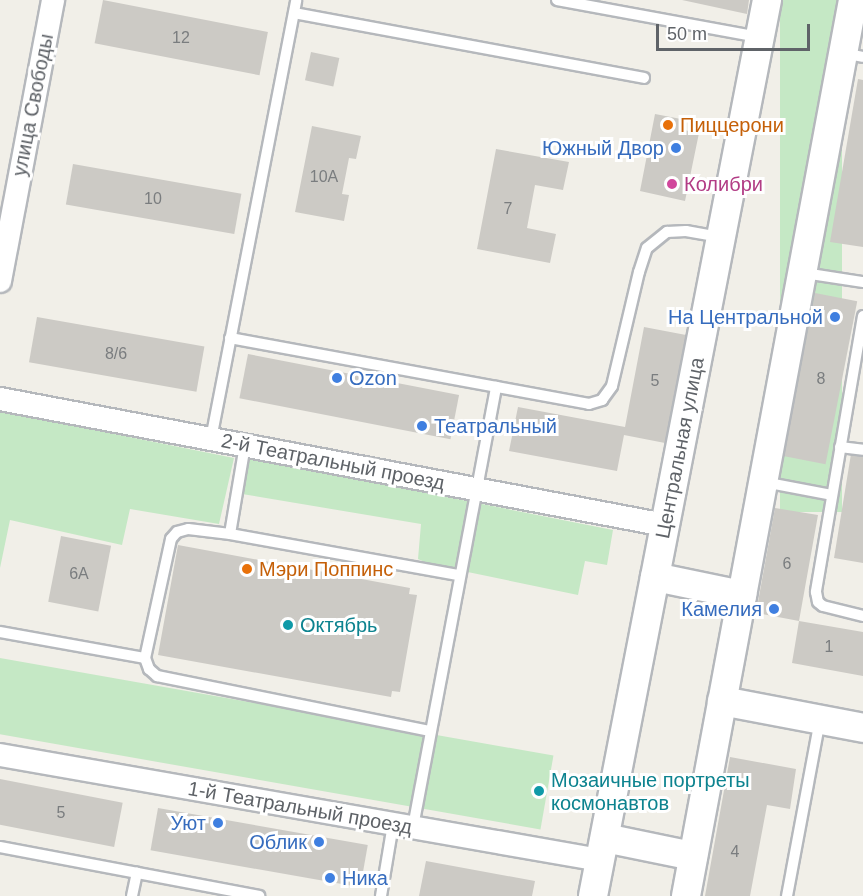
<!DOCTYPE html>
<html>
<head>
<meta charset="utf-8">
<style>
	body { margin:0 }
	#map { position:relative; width:863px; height:896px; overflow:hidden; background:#f1efe8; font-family:Arial,sans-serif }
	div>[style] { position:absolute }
	.green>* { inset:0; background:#c5e8c5; transform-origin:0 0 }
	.building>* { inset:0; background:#cccac5; transform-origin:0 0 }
	.roads { filter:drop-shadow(2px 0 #b5b8bc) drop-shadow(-2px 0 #b5b8bc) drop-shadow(0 2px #b5b8bc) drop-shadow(0 -2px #b5b8bc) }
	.service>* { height:10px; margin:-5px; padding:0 5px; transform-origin:5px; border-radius:5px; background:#fff }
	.minor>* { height:22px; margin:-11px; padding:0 11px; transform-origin:11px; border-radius:11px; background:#fff }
	.tertiary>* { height:28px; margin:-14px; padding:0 14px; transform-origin:14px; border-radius:14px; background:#fff }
	.dots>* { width:16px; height:16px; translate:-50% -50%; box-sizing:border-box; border:3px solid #fff; border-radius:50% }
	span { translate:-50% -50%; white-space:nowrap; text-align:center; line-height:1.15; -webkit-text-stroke:6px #fff; paint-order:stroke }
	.number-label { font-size:16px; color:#7a7d7f }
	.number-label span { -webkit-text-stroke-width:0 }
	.street-label { font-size:20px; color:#5f6368 }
	.food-label { font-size:20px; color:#c56008 }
	.left { translate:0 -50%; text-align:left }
	.shop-label { font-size:20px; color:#366cbe }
	.right { translate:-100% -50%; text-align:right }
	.hotel-label { font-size:20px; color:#b23c85 }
	.culture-label { font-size:20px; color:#0d838f }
	.scale { position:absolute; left:656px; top:24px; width:154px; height:27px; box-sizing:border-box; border:3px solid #5f6368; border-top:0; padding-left:8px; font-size:18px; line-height:21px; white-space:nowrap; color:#5f6368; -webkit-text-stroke:4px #fff; paint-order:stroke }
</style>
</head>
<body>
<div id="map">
	<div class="green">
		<div style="left:780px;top:0;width:62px;height:512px"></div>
		<div style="clip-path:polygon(0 411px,234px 458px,219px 524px,130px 509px,122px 545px,10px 520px,0 568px)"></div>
		<div style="clip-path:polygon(250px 458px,613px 530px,607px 565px,585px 561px,578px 595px,429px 564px,418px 559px,421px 524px,242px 494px)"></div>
		<div style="left:0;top:658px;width:562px;height:75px;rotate:10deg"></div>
	</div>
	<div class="building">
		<div style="left:103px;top:0;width:168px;height:44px;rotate:11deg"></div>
		<div style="clip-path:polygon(682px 0,749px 0,747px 14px)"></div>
		<div style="left:311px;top:52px;width:29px;height:29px;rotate:12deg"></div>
		<div style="clip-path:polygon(858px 79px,863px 80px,863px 247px,830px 242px)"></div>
		<div style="clip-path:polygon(655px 114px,681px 119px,679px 129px,699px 133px,685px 201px,640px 191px)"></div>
		<div style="clip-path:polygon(312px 126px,361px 136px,356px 159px,349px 158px,342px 194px,349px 195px,344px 221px,295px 212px)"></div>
		<div style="clip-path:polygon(496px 149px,569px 162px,563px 190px,535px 185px,527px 228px,556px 234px,550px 263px,477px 249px)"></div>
		<div style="left:73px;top:164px;width:171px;height:41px;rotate:10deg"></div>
		<div style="left:815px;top:293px;width:43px;height:166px;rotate:11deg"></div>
		<div style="left:37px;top:317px;width:170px;height:46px;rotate:10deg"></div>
		<div style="clip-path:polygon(644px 327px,686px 335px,665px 443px,624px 435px,617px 471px,509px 451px,518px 407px,625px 427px)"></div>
		<div style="left:248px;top:354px;width:215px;height:45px;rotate:11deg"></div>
		<div style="clip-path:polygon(851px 454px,863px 456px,863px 563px,834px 558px)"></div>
		<div style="clip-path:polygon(775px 508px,818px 515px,799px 621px,863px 632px,863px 676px,792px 663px,799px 621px,756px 613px)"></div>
		<div style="left:61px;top:536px;width:51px;height:67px;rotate:11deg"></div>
		<div style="clip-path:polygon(178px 545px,410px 588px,409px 594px,417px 595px,400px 692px,392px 691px,391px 697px,158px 655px)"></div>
		<div style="clip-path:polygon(730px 757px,796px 769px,790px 809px,767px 805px,750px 896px,705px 896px)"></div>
		<div style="left:0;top:779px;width:125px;height:45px;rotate:11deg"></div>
		<div style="left:158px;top:808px;width:213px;height:43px;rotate:10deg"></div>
		<div style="clip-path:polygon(426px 861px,535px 881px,532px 896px,419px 896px)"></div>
	</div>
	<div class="roads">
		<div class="service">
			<div style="left:557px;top:0;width:205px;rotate:10.4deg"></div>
			<div style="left:294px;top:13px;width:356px;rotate:10.5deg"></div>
			<div style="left:843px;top:53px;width:20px;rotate:11deg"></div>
			<div style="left:804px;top:273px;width:60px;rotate:8.7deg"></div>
			<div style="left:863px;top:316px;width:280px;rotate:99.7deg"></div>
			<div style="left:816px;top:592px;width:10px;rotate:79deg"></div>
			<div style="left:818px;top:602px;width:6px;rotate:39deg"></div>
			<div style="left:823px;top:606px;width:41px;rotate:14deg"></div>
			<div style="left:230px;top:338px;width:365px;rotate:10.4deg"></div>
			<div style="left:589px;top:404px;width:14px;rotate:-17deg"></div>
			<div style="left:602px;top:400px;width:17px;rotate:-54deg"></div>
			<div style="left:612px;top:386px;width:117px;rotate:-76.7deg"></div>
			<div style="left:639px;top:272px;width:25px;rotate:-72deg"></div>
			<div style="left:647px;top:248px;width:26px;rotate:-39deg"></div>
			<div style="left:667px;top:232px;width:19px;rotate:-3deg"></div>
			<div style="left:686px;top:231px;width:35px;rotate:10deg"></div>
			<div style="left:211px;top:439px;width:447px;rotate:-79deg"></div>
			<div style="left:245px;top:445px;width:90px;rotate:99.6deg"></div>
			<div style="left:230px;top:534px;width:233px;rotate:10.2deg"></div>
			<div style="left:840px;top:447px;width:23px;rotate:7deg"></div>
			<div style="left:764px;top:482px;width:69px;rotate:10.8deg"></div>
			<div style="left:230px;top:534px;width:42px;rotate:-173.2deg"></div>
			<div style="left:188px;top:529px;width:11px;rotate:165deg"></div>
			<div style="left:177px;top:532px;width:9px;rotate:131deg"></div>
			<div style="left:171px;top:539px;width:122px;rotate:102.3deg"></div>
			<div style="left:145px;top:658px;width:12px;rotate:70deg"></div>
			<div style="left:149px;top:669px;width:11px;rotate:41deg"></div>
			<div style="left:157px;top:676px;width:279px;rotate:11.4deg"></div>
			<div style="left:0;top:632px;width:147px;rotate:10.2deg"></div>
			<div style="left:413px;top:827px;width:448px;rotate:-79.3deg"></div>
			<div style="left:0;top:847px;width:264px;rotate:10.7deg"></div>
			<div style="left:132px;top:896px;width:24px;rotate:-78deg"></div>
			<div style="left:381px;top:896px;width:73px;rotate:-80.5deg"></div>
			<div style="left:787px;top:896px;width:179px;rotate:-79.4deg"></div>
		</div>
		<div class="minor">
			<div style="left:0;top:281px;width:286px;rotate:-79.3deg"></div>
			<div style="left:0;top:399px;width:677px;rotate:10.73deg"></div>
			<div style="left:0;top:755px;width:609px;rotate:9.93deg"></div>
		</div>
		<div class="tertiary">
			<div style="left:655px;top:577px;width:89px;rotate:11.7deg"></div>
			<div style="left:722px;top:701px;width:144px;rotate:10.8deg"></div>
			<div style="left:605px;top:838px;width:90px;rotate:11.6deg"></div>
			<div style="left:593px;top:896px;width:913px;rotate:-79.01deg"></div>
			<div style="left:686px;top:896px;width:911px;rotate:-79.44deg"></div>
		</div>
	</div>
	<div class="dots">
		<div style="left:668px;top:125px;background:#e8710a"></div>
		<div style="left:676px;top:148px;background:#3f7fe0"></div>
		<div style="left:672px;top:184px;background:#d1479c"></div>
		<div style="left:835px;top:317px;background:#3f7fe0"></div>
		<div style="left:337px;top:378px;background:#3f7fe0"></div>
		<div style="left:422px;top:426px;background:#3f7fe0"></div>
		<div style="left:247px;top:569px;background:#e8710a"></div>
		<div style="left:774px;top:609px;background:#3f7fe0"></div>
		<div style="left:288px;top:625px;background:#0f9aa8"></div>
		<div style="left:539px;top:791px;background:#0f9aa8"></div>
		<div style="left:218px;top:823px;background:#3f7fe0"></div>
		<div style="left:319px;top:842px;background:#3f7fe0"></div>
		<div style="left:330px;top:878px;background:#3f7fe0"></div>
	</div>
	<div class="number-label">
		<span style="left:181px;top:38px">12</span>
		<span style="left:324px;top:177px">10А</span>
		<span style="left:153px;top:199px">10</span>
		<span style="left:508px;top:209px">7</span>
		<span style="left:116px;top:354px">8/6</span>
		<span style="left:821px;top:379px">8</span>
		<span style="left:655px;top:381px">5</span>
		<span style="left:787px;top:564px">6</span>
		<span style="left:79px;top:574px">6А</span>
		<span style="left:829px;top:647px">1</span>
		<span style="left:61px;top:813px">5</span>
		<span style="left:735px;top:852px">4</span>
	</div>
	<div class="street-label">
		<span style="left:33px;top:105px;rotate:-79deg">улица Свободы</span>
		<span style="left:680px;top:448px;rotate:-79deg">Центральная улица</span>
		<span style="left:333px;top:462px;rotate:11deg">2-й Театральный проезд</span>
		<span style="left:300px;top:808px;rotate:10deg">1-й Театральный проезд</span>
	</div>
	<div class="food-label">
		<span class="left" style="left:680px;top:125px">Пиццерони</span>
		<span class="left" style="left:259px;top:569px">Мэри Поппинс</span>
	</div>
	<div class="shop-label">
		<span class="right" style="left:664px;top:148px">Южный Двор</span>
		<span class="right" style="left:823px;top:317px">На Центральной</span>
		<span class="left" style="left:349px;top:378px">Ozon</span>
		<span class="left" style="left:434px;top:426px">Театральный</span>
		<span class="right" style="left:762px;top:609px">Камелия</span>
		<span class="right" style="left:206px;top:823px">Уют</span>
		<span class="right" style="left:307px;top:842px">Облик</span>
		<span class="left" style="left:342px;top:878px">Ника</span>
	</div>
	<div class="hotel-label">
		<span class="left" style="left:684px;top:184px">Колибри</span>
	</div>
	<div class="culture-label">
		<span class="left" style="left:300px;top:625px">Октябрь</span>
		<span class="left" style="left:551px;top:792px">Мозаичные портреты<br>космонавтов</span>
	</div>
	<div class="scale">50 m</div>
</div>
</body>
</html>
